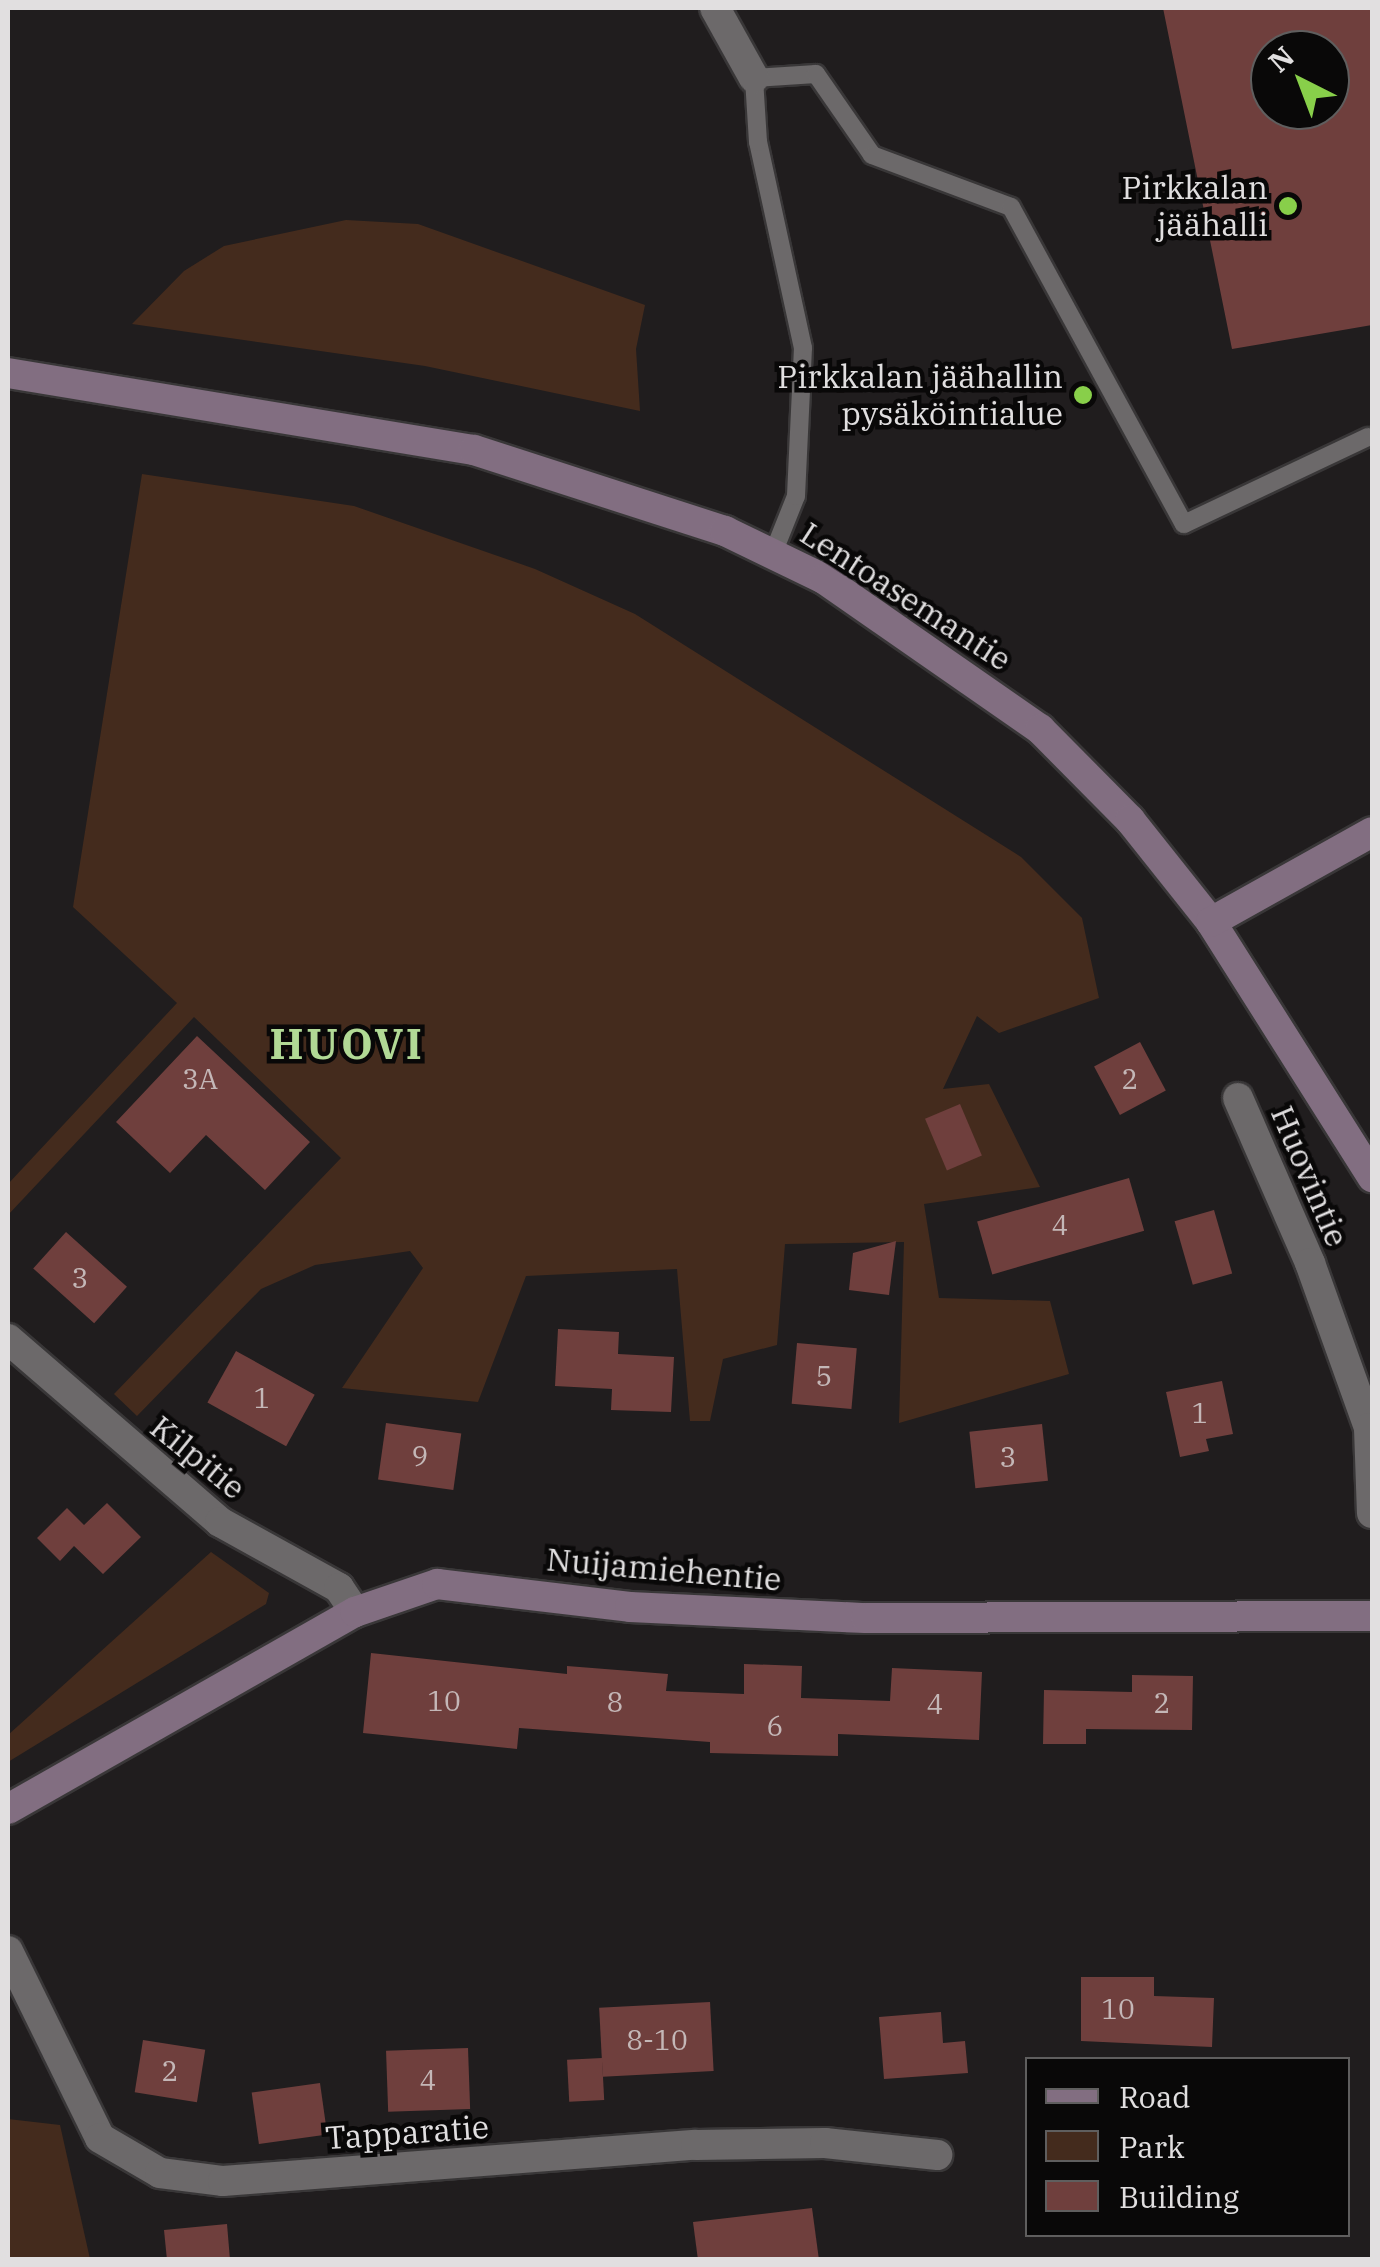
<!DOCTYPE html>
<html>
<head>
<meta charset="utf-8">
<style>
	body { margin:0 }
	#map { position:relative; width:1380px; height:2267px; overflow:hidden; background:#201d1e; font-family:"IBM Plex Serif",serif }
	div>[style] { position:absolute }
	.green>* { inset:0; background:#442b1d }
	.building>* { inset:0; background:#6f3f3d; transform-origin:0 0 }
	.roads { filter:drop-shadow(2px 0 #393738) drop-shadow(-2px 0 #393738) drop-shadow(0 2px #393738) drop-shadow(0 -2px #393738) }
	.lane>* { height:18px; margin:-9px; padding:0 9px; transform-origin:9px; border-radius:9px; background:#6c696a }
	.street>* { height:30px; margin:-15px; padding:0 15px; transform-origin:15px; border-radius:15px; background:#6c696a }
	.secondary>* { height:30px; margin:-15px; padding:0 15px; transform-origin:15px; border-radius:15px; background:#826e81 }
	.dots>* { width:28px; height:28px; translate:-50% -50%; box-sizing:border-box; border:5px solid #090808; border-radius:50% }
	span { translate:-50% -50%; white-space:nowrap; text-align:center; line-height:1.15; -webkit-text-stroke:9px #090808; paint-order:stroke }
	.number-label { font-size:28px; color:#c4b7b7 }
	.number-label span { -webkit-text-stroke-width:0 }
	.poi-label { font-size:32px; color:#e1dfe0 }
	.right { translate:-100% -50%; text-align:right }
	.street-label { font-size:32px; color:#e1dfe0 }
	.district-label { font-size:42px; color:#b1d995; font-weight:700; letter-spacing:2.5px }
	.frame { position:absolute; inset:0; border:10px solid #e1dfe0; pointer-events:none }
	.legend { position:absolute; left:1025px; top:2057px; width:325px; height:180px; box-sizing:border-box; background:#090808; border:2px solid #5f5e5e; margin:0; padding:12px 18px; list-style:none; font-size:30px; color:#e1dfe0 }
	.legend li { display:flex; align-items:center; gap:20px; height:50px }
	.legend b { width:50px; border:2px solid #5f5e5e }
	.north { position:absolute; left:1250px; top:30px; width:100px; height:100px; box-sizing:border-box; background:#090808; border:2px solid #5f5e5e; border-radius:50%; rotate:318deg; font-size:28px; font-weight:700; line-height:40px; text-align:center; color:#e1dfe0 }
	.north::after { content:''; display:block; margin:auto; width:35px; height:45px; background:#88cf4a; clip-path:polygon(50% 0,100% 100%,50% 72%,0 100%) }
</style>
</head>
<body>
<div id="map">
	<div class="green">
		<div style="clip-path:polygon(346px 220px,418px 224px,645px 305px,636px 349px,640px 411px,425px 366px,132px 324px,184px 271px,224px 246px)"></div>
		<div style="clip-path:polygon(142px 474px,354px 506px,535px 569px,635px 614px,1021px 857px,1082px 918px,1099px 998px,999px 1033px,977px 1016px,943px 1089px,989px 1084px,1040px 1187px,924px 1204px,939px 1298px,1050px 1301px,1069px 1374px,899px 1423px,904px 1242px,785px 1244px,777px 1345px,723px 1359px,710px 1421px,690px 1421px,677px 1269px,526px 1276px,478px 1402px,342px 1388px,423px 1268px,410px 1251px,315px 1265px,261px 1289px,137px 1416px,114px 1394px,341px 1158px,194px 1017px,8px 1215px,8px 1184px,177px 1003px,73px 907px)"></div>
		<div style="clip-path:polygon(211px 1552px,269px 1593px,266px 1604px,8px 1762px,8px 1735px)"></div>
		<div style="clip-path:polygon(8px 2119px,60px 2125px,90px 2259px,8px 2259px)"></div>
	</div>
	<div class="building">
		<div style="clip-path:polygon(evenodd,1163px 8px,1372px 8px,1372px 325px,1232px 349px,1163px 8px,1270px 50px,1330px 50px,1330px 110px,1270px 110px,1270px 50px)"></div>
		<div style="clip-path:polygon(197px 1036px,310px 1142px,265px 1190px,206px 1135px,170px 1173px,116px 1122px)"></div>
		<div style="left:1140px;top:1042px;width:55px;height:52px;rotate:62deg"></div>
		<div style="left:960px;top:1104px;width:56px;height:38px;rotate:67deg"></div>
		<div style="left:1129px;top:1178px;width:55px;height:158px;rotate:74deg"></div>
		<div style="left:1214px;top:1210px;width:66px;height:41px;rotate:74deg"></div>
		<div style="left:66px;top:1232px;width:82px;height:49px;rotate:42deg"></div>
		<div style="clip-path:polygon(896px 1241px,889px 1295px,849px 1290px,853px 1253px)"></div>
		<div style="clip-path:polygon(558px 1329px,619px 1332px,618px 1354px,674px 1357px,671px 1412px,611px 1410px,612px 1389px,555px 1386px)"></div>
		<div style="left:797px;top:1343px;width:60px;height:61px;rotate:5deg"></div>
		<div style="left:236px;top:1351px;width:90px;height:59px;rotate:29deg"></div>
		<div style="clip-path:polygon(1222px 1381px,1233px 1434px,1206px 1439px,1209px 1451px,1180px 1457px,1166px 1392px)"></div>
		<div style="left:386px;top:1423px;width:76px;height:57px;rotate:8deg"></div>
		<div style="left:1042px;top:1424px;width:57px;height:73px;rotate:84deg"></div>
		<div style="clip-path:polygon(107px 1503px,141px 1537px,103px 1574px,74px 1546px,60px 1561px,37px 1538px,67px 1508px,84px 1525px)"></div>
		<div style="clip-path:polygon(371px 1653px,567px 1674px,567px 1666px,668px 1674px,666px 1691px,744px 1694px,744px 1664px,802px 1666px,801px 1698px,890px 1701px,892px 1668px,982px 1672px,979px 1740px,838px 1734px,838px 1756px,710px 1753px,710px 1742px,519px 1728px,517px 1749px,363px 1733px)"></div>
		<div style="clip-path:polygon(1132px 1675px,1193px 1676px,1192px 1730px,1086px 1729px,1086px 1744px,1043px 1744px,1044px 1690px,1132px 1692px)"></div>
		<div style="clip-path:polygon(1081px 1977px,1154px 1977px,1154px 1996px,1214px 1998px,1212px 2047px,1081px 2041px)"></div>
		<div style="left:710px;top:2002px;width:69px;height:111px;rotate:87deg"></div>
		<div style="clip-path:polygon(941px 2012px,943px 2043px,965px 2041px,968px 2073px,884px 2079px,879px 2017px)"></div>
		<div style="left:143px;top:2040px;width:63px;height:53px;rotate:9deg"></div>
		<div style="left:468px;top:2048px;width:61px;height:82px;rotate:88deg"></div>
		<div style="left:602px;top:2058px;width:42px;height:35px;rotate:87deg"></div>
		<div style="left:320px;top:2083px;width:52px;height:69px;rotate:82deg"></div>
		<div style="clip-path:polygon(812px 2208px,819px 2260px,698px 2260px,693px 2222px)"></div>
		<div style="clip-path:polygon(227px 2224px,230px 2260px,167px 2260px,164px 2230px)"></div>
	</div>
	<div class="roads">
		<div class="lane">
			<div style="left:774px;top:551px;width:59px;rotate:-68.2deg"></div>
			<div style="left:796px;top:496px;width:148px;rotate:-87.3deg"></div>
			<div style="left:803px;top:348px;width:211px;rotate:-102.3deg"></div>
			<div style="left:758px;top:142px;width:64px;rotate:-93.6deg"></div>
			<div style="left:754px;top:78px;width:62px;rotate:-3.7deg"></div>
			<div style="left:816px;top:74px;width:98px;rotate:55.3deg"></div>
			<div style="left:872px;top:155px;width:148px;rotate:20.5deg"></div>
			<div style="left:1011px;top:207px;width:361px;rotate:61.4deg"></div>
			<div style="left:1184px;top:524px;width:204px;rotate:-25.3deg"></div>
		</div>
		<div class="street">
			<div style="left:715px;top:8px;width:80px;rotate:60.9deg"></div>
			<div style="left:1238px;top:1098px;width:180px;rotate:66.4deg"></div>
			<div style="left:1310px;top:1263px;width:175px;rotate:70.3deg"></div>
			<div style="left:1369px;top:1428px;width:85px;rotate:88deg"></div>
			<div style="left:8px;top:1339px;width:280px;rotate:40.8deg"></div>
			<div style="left:220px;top:1522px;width:136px;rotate:29deg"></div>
			<div style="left:339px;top:1588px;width:29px;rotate:56deg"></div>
			<div style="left:8px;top:1951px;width:208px;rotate:63.8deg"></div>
			<div style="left:100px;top:2138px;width:69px;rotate:30.3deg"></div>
			<div style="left:160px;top:2173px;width:64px;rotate:7.2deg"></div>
			<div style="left:223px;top:2181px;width:474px;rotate:-4.4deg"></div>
			<div style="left:696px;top:2145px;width:129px;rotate:-0.9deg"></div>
			<div style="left:825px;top:2143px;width:113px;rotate:6.1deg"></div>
		</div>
		<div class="secondary">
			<div style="left:8px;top:373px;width:472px;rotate:9.4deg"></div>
			<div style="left:474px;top:450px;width:264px;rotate:17.9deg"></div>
			<div style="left:725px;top:531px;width:110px;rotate:25.9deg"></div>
			<div style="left:824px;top:579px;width:263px;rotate:34.8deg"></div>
			<div style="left:1040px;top:729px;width:128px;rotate:45.3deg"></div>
			<div style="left:1130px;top:820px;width:130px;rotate:51.5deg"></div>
			<div style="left:1211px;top:922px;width:302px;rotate:57.7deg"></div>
			<div style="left:1211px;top:922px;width:184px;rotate:-29.2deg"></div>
			<div style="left:8px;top:1809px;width:399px;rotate:-29.6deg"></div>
			<div style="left:355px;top:1612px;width:87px;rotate:-18.9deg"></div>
			<div style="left:437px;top:1584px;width:194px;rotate:6.8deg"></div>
			<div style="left:630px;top:1607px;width:236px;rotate:2.7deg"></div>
			<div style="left:866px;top:1618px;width:506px;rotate:-0.23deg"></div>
		</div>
	</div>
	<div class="dots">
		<div style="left:1288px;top:206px;background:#88cf4a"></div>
		<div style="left:1083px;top:395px;background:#88cf4a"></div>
	</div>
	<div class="number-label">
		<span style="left:200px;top:1079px">3A</span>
		<span style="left:1130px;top:1079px">2</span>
		<span style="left:1060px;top:1225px">4</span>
		<span style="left:80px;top:1278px">3</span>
		<span style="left:824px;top:1376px">5</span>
		<span style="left:262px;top:1398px">1</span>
		<span style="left:1200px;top:1413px">1</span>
		<span style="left:420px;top:1456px">9</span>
		<span style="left:1008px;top:1457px">3</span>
		<span style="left:444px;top:1701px">10</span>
		<span style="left:615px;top:1702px">8</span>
		<span style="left:1162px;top:1703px">2</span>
		<span style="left:935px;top:1704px">4</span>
		<span style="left:775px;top:1726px">6</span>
		<span style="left:1118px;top:2009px">10</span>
		<span style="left:657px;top:2040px">8-10</span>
		<span style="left:170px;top:2071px">2</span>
		<span style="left:428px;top:2080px">4</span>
	</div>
	<div class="poi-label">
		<span class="right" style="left:1268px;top:206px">Pirkkalan<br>jäähalli</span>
		<span class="right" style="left:1063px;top:395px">Pirkkalan jäähallin<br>pysäköintialue</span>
	</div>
	<div class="street-label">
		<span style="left:906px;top:596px;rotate:33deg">Lentoasemantie</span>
		<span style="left:1310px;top:1176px;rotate:67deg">Huovintie</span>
		<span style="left:198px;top:1457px;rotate:39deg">Kilpitie</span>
		<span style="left:664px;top:1569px;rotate:5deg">Nuijamiehentie</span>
		<span style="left:407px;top:2132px;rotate:-4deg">Tapparatie</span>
	</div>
	<div class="district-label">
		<span style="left:347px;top:1044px">HUOVI</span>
	</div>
	<div class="frame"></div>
	<ul class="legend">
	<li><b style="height:12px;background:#826e81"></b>Road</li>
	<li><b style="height:28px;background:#442b1d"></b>Park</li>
	<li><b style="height:28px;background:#6f3f3d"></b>Building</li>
	</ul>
	<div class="north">N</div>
</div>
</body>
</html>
